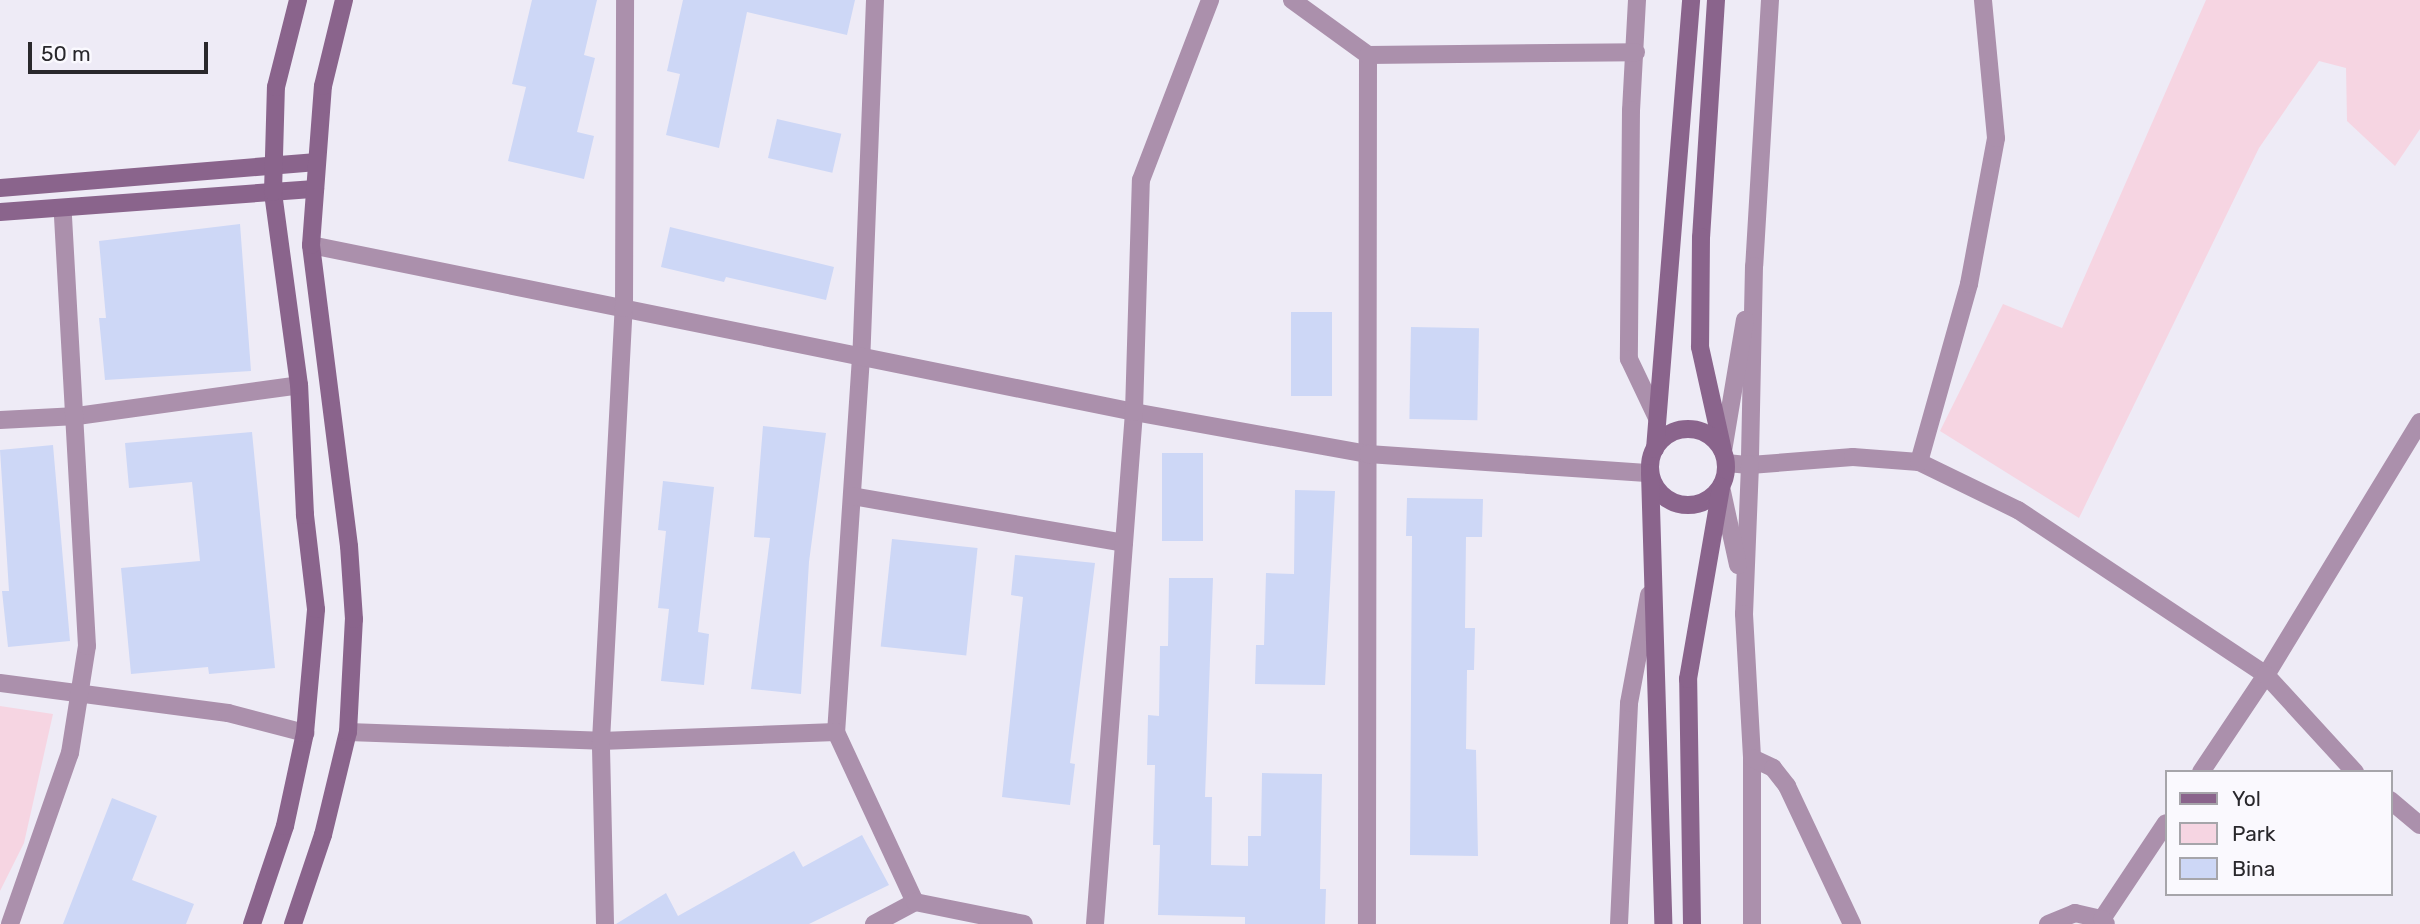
<!DOCTYPE html>
<html>
<head>
<meta charset="utf-8">
<style>
	body { margin:0 }
	#map { position:relative; width:2420px; height:924px; overflow:hidden; background:#eeebf6; font-family:Rubik,sans-serif }
	div>[style] { position:absolute }
	.green>* { inset:0; background:#f6d5e2 }
	.building>* { inset:0; background:#cdd7f6; transform-origin:0 0 }
	.street>* { height:18px; margin:-9px; padding:0 9px; transform-origin:9px; border-radius:9px; background:#ab90ac }
	.secondary>* { height:18px; margin:-9px; padding:0 9px; transform-origin:9px; border-radius:9px; background:#8a648c }
	.secondary>.ring { margin:-9px; padding:0; box-sizing:content-box; background:none; border:18px solid #8a648c; border-radius:50% }
	span { translate:-50% -50%; white-space:nowrap; text-align:center; line-height:1.15; -webkit-text-stroke:5px #faf9fe; paint-order:stroke }
	.legend { position:absolute; left:2165px; top:770px; width:228px; height:126px; box-sizing:border-box; background:#faf9fe; border:2px solid #a6a5aa; margin:0; padding:9px 12px; list-style:none; font-size:21px; color:#29282c }
	.legend li { display:flex; align-items:center; gap:14px; height:35px }
	.legend b { width:35px; border:2px solid #a6a5aa }
	.scale { position:absolute; left:28px; top:42px; width:180px; height:32px; box-sizing:border-box; border:4px solid #29282c; border-top:0; padding-left:9px; font-size:21px; line-height:24px; white-space:nowrap; color:#29282c; -webkit-text-stroke:5px #faf9fe; paint-order:stroke }
</style>
</head>
<body>
<div id="map">
	<div class="green">
		<div style="clip-path:polygon(2206px 0,2420px 0,2420px 129px,2395px 166px,2347px 121px,2346px 68px,2319px 61px,2259px 148px,2079px 518px,1940px 431px,2003px 304px,2062px 328px)"></div>
		<div style="clip-path:polygon(0 706px,53px 714px,24px 843px,0 891px)"></div>
	</div>
	<div class="building">
		<div style="clip-path:polygon(532px 0,597px 0,584px 55px,595px 58px,577px 132px,594px 136px,584px 179px,508px 161px,526px 87px,512px 84px)"></div>
		<div style="clip-path:polygon(683px 0,855px 0,847px 35px,747px 12px,719px 148px,666px 135px,680px 74px,667px 71px)"></div>
		<div style="left:777px;top:119px;width:66px;height:40px;rotate:13deg"></div>
		<div style="clip-path:polygon(240px 224px,251px 371px,105px 380px,99px 318px,106px 318px,99px 241px)"></div>
		<div style="clip-path:polygon(670px 227px,834px 267px,826px 300px,726px 277px,724px 282px,661px 267px)"></div>
		<div style="left:1291px;top:312px;width:41px;height:84px"></div>
		<div style="left:1411px;top:327px;width:68px;height:92px;rotate:1deg"></div>
		<div style="clip-path:polygon(763px 426px,826px 433px,809px 562px,801px 694px,751px 689px,770px 538px,754px 537px)"></div>
		<div style="clip-path:polygon(252px 432px,275px 668px,209px 674px,208px 667px,131px 674px,121px 568px,200px 561px,192px 482px,129px 488px,125px 443px)"></div>
		<div style="clip-path:polygon(53px 445px,70px 641px,8px 647px,2px 591px,9px 591px,0 450px)"></div>
		<div style="left:1162px;top:453px;width:41px;height:88px"></div>
		<div style="clip-path:polygon(663px 481px,714px 487px,698px 632px,709px 634px,704px 685px,661px 681px,669px 609px,658px 608px,666px 531px,658px 530px)"></div>
		<div style="clip-path:polygon(1295px 490px,1335px 491px,1325px 685px,1255px 684px,1256px 645px,1264px 645px,1266px 573px,1294px 574px)"></div>
		<div style="clip-path:polygon(1407px 498px,1483px 499px,1482px 537px,1466px 537px,1465px 628px,1475px 628px,1474px 670px,1467px 670px,1466px 749px,1476px 750px,1478px 856px,1410px 855px,1412px 536px,1406px 536px)"></div>
		<div style="left:892px;top:539px;width:86px;height:108px;rotate:6deg"></div>
		<div style="clip-path:polygon(1015px 555px,1095px 563px,1070px 763px,1075px 764px,1070px 805px,1002px 797px,1023px 597px,1011px 595px)"></div>
		<div style="clip-path:polygon(1169px 578px,1213px 578px,1205px 797px,1212px 797px,1211px 865px,1248px 866px,1248px 836px,1261px 836px,1262px 773px,1322px 774px,1320px 889px,1326px 889px,1325px 924px,1245px 924px,1245px 917px,1158px 915px,1160px 845px,1153px 845px,1155px 765px,1147px 765px,1148px 715px,1159px 716px,1160px 646px,1168px 646px)"></div>
		<div style="clip-path:polygon(112px 798px,157px 816px,132px 880px,194px 904px,186px 924px,63px 924px)"></div>
		<div style="clip-path:polygon(862px 835px,889px 885px,809px 924px,616px 924px,666px 893px,678px 916px,794px 851px,803px 867px)"></div>
	</div>
	<div class="street">
		<div style="left:875px;top:0;width:357px;rotate:92.2deg"></div>
		<div style="left:861px;top:357px;width:376px;rotate:93.8deg"></div>
		<div style="left:836px;top:732px;width:187px;rotate:65.1deg"></div>
		<div style="left:1292px;top:0;width:94px;rotate:35.9deg"></div>
		<div style="left:1368px;top:55px;width:869px;rotate:90.07deg"></div>
		<div style="left:1637px;top:0;width:110px;rotate:93.1deg"></div>
		<div style="left:1631px;top:110px;width:249px;rotate:90.5deg"></div>
		<div style="left:1629px;top:359px;width:65px;rotate:64.6deg"></div>
		<div style="left:1770px;top:0;width:266px;rotate:93.4deg"></div>
		<div style="left:1754px;top:266px;width:199px;rotate:91.2deg"></div>
		<div style="left:1750px;top:465px;width:103px;rotate:-4.4deg"></div>
		<div style="left:1853px;top:457px;width:66px;rotate:4.3deg"></div>
		<div style="left:1919px;top:462px;width:110px;rotate:25.9deg"></div>
		<div style="left:2018px;top:510px;width:298px;rotate:33.6deg"></div>
		<div style="left:2266px;top:675px;width:296px;rotate:-58.7deg"></div>
		<div style="left:1368px;top:55px;width:268px;rotate:-0.6deg"></div>
		<div style="left:311px;top:245px;width:840px;rotate:11.47deg"></div>
		<div style="left:1134px;top:412px;width:238px;rotate:10.2deg"></div>
		<div style="left:1368px;top:454px;width:283px;rotate:3.9deg"></div>
		<div style="left:0;top:420px;width:77px;rotate:-3deg"></div>
		<div style="left:77px;top:416px;width:224px;rotate:-7.9deg"></div>
		<div style="left:1723px;top:451px;width:133px;rotate:-80.5deg"></div>
		<div style="left:1919px;top:462px;width:185px;rotate:-74.3deg"></div>
		<div style="left:1969px;top:284px;width:148px;rotate:-79.5deg"></div>
		<div style="left:1996px;top:138px;width:139px;rotate:-95.4deg"></div>
		<div style="left:1726px;top:463px;width:24px;rotate:5deg"></div>
		<div style="left:1750px;top:465px;width:149px;rotate:92.3deg"></div>
		<div style="left:1744px;top:614px;width:144px;rotate:86.8deg"></div>
		<div style="left:1752px;top:758px;width:166px;rotate:90deg"></div>
		<div style="left:1721px;top:487px;width:80px;rotate:77.7deg"></div>
		<div style="left:852px;top:496px;width:276px;rotate:9.8deg"></div>
		<div style="left:0;top:683px;width:230px;rotate:7.5deg"></div>
		<div style="left:228px;top:713px;width:80px;rotate:14.6deg"></div>
		<div style="left:348px;top:732px;width:253px;rotate:2deg"></div>
		<div style="left:601px;top:741px;width:235px;rotate:-2.2deg"></div>
		<div style="left:1752px;top:758px;width:23px;rotate:25deg"></div>
		<div style="left:1773px;top:768px;width:23px;rotate:52deg"></div>
		<div style="left:1787px;top:786px;width:153px;rotate:64.8deg"></div>
		<div style="left:2201px;top:772px;width:117px;rotate:-56.2deg"></div>
		<div style="left:2266px;top:675px;width:132px;rotate:47.5deg"></div>
		<div style="left:2390px;top:800px;width:39px;rotate:40deg"></div>
		<div style="left:2102px;top:919px;width:115px;rotate:-56.3deg"></div>
		<div style="left:10px;top:924px;width:181px;rotate:-70.7deg"></div>
		<div style="left:70px;top:753px;width:108px;rotate:-81deg"></div>
		<div style="left:87px;top:646px;width:436px;rotate:-93.2deg"></div>
		<div style="left:605px;top:924px;width:183px;rotate:-91.3deg"></div>
		<div style="left:601px;top:741px;width:434px;rotate:-87deg"></div>
		<div style="left:624px;top:308px;width:308px;rotate:-89.8deg"></div>
		<div style="left:874px;top:924px;width:47px;rotate:-28.2deg"></div>
		<div style="left:915px;top:902px;width:111px;rotate:11.4deg"></div>
		<div style="left:1095px;top:924px;width:513px;rotate:-85.64deg"></div>
		<div style="left:1134px;top:412px;width:232px;rotate:-88.3deg"></div>
		<div style="left:1141px;top:180px;width:193px;rotate:-69deg"></div>
		<div style="left:1619px;top:924px;width:221px;rotate:-87.4deg"></div>
		<div style="left:1629px;top:703px;width:110px;rotate:-79.5deg"></div>
		<div style="left:2048px;top:924px;width:29px;rotate:-22deg"></div>
		<div style="left:2075px;top:913px;width:28px;rotate:13deg"></div>
		<div style="left:2102px;top:919px;width:6px;rotate:51deg"></div>
	</div>
	<div class="secondary">
		<div style="left:1716px;top:0;width:237px;rotate:93.6deg"></div>
		<div style="left:1701px;top:237px;width:110px;rotate:90.5deg"></div>
		<div style="left:1700px;top:347px;width:107px;rotate:77.5deg"></div>
		<div style="left:0;top:188px;width:318px;rotate:-4.7deg"></div>
		<div style="left:0;top:212px;width:316px;rotate:-4.2deg"></div>
		<div class="ring" style="left:1650px;top:429px;width:58px;height:58px"></div>
		<div style="left:1655px;top:449px;width:450px;rotate:-85.4deg"></div>
		<div style="left:1650px;top:473px;width:451px;rotate:88.3deg"></div>
		<div style="left:252px;top:924px;width:103px;rotate:-71.4deg"></div>
		<div style="left:285px;top:826px;width:95px;rotate:-77.9deg"></div>
		<div style="left:305px;top:733px;width:124px;rotate:-84.9deg"></div>
		<div style="left:316px;top:609px;width:95px;rotate:-96.7deg"></div>
		<div style="left:305px;top:515px;width:130px;rotate:-92.6deg"></div>
		<div style="left:299px;top:385px;width:195px;rotate:-97.7deg"></div>
		<div style="left:273px;top:192px;width:105px;rotate:-88.4deg"></div>
		<div style="left:276px;top:87px;width:90px;rotate:-75.8deg"></div>
		<div style="left:293px;top:924px;width:94px;rotate:-71.4deg"></div>
		<div style="left:323px;top:835px;width:106px;rotate:-76.4deg"></div>
		<div style="left:348px;top:732px;width:113px;rotate:-87deg"></div>
		<div style="left:354px;top:619px;width:73px;rotate:-93.9deg"></div>
		<div style="left:349px;top:546px;width:303px;rotate:-97.2deg"></div>
		<div style="left:311px;top:245px;width:159px;rotate:-85.7deg"></div>
		<div style="left:323px;top:86px;width:89px;rotate:-76.3deg"></div>
		<div style="left:1692px;top:924px;width:245px;rotate:-90.9deg"></div>
		<div style="left:1688px;top:679px;width:195px;rotate:-80.2deg"></div>
	</div>
	<ul class="legend">
	<li><b style="height:9px;background:#8a648c"></b>Yol</li>
	<li><b style="height:19px;background:#f6d5e2"></b>Park</li>
	<li><b style="height:19px;background:#cdd7f6"></b>Bina</li>
	</ul>
	<div class="scale">50 m</div>
</div>
</body>
</html>
